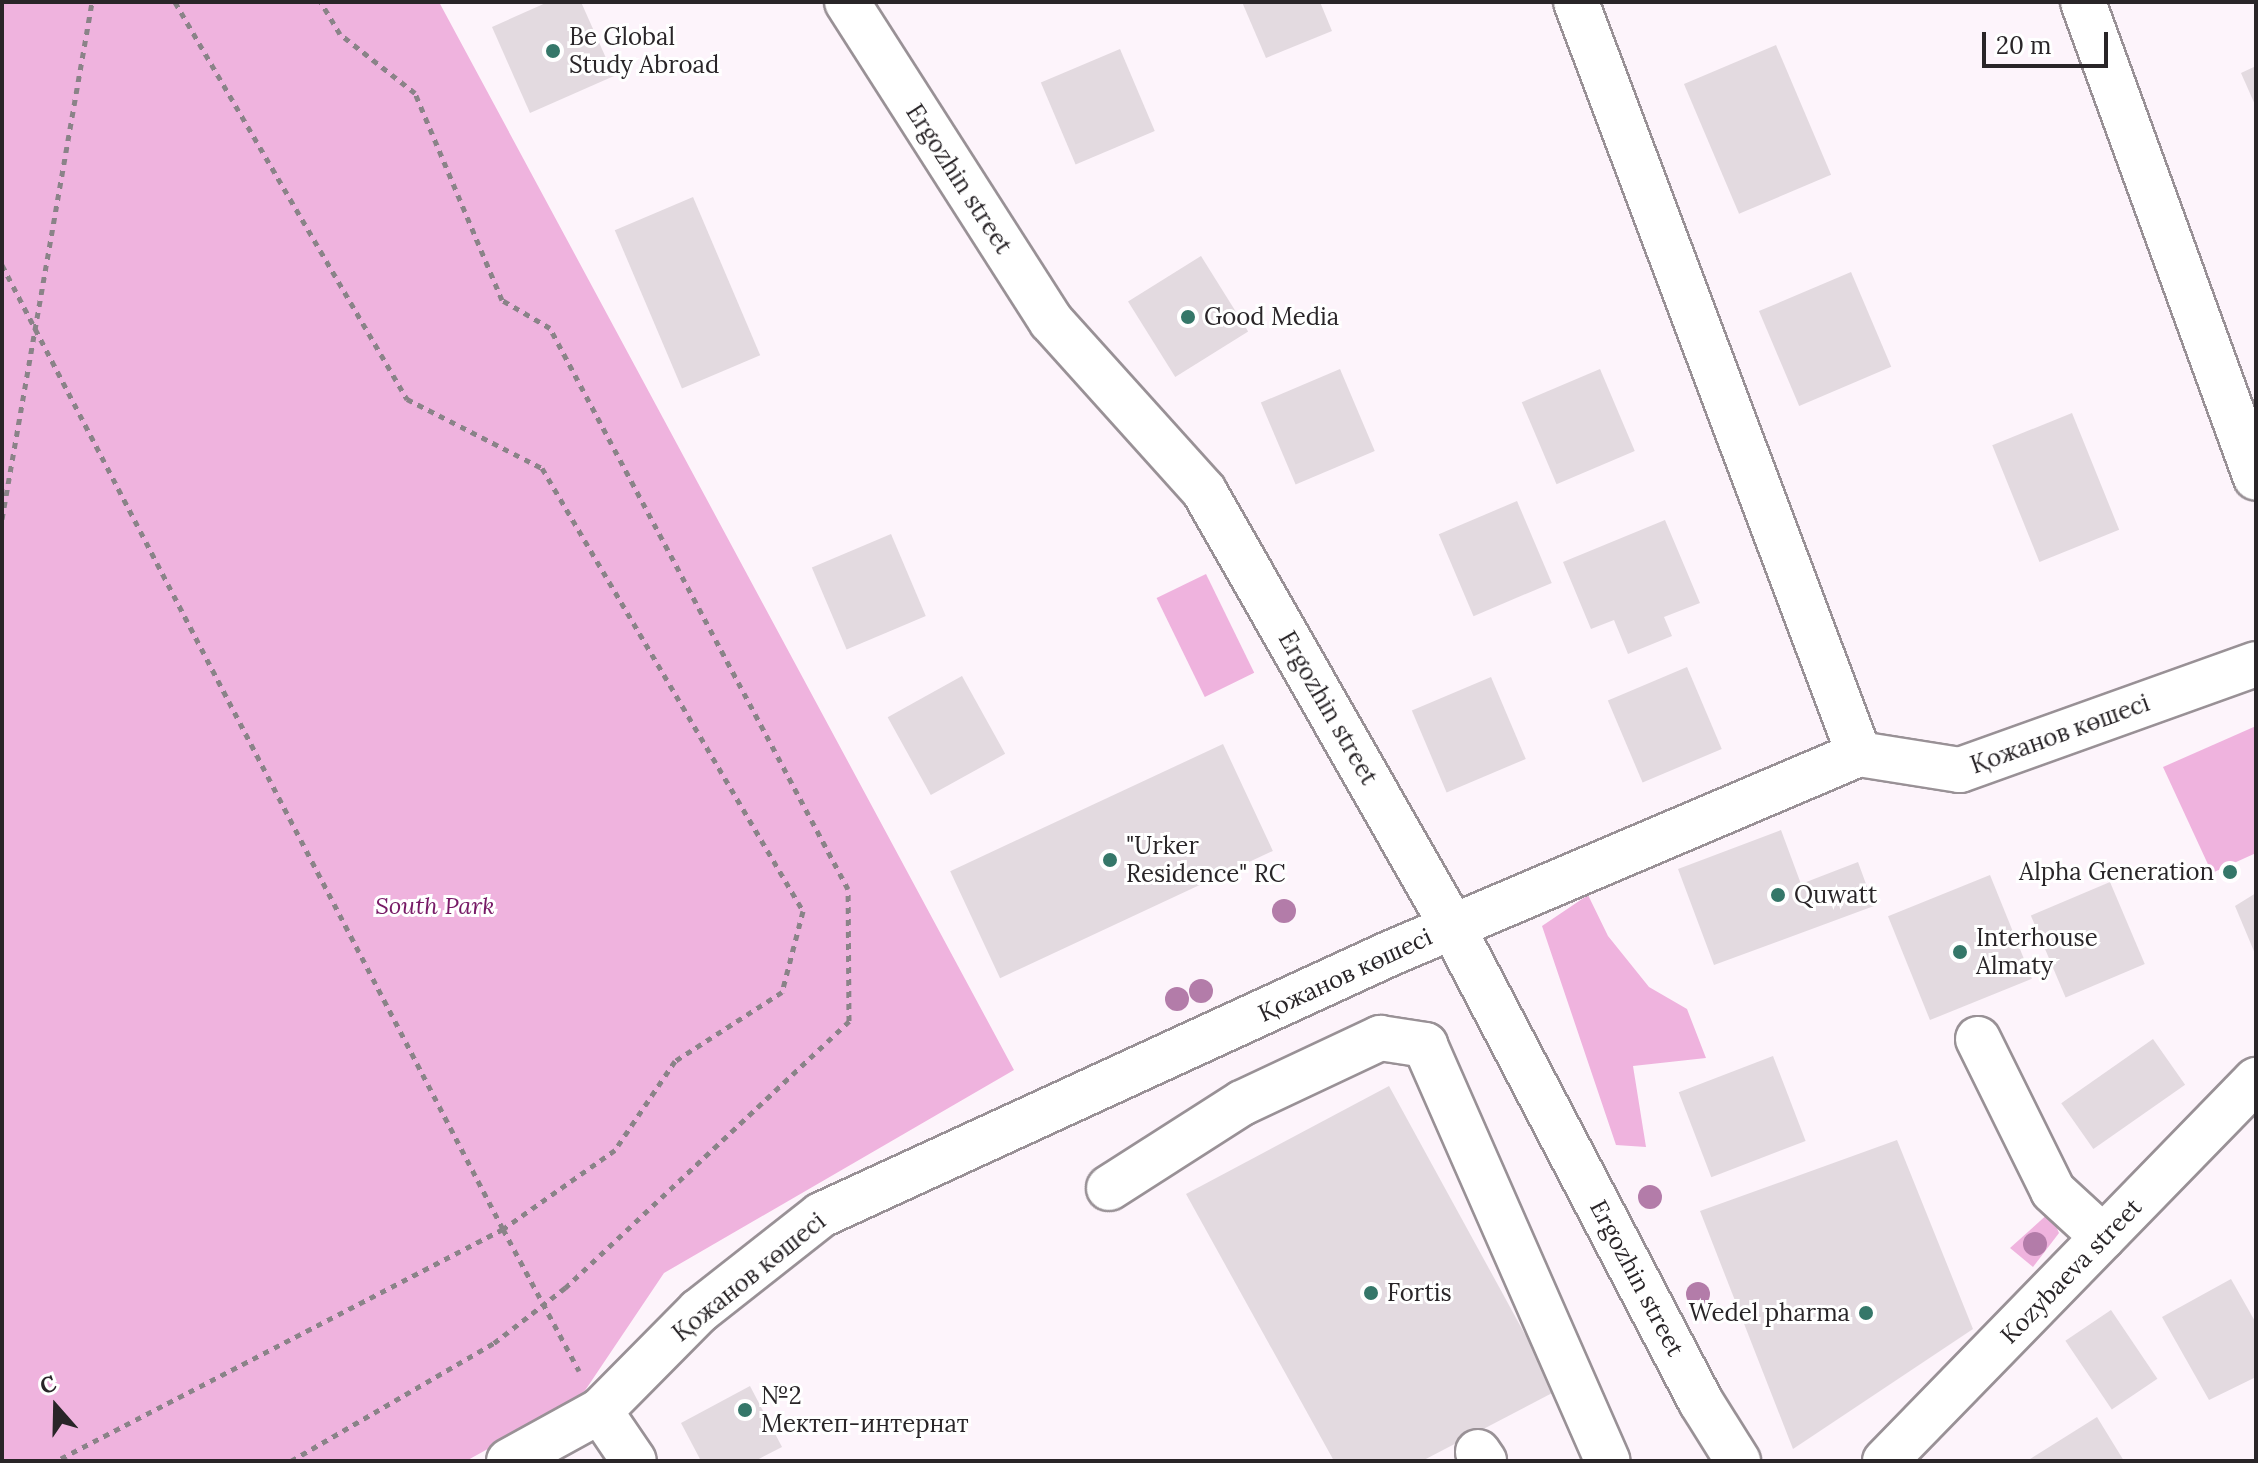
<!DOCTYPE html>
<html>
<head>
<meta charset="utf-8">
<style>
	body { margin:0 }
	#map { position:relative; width:2258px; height:1463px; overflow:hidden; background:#fdf4fb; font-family:Lora,serif }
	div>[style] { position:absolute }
	.green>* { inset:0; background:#efb3de; transform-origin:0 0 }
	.building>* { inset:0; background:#e3dae0; transform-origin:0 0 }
	.path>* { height:5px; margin-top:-2.5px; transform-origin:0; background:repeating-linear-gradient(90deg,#8a8388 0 6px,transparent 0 12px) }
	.roads { filter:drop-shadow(2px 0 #999196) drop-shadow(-2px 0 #999196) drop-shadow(0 2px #999196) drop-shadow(0 -2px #999196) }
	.minor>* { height:44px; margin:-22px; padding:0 22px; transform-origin:22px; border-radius:22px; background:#fff }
	.trees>* { width:24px; height:24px; margin:-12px; border-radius:50%; background:#b37ca9 }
	.dots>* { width:22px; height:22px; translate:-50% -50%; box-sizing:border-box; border:4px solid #fff; border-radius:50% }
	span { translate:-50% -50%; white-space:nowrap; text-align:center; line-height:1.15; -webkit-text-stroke:6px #fff; paint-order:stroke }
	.poi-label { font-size:24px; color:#292528 }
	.left { translate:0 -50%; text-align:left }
	.right { translate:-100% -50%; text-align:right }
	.street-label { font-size:24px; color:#292528 }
	.park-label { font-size:24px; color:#771a66; font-style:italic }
	.frame { position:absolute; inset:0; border:4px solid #292528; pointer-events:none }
	.north { position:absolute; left:16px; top:1367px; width:80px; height:80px; -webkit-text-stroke:6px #fff; paint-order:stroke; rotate:340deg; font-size:22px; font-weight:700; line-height:32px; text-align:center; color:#292528 }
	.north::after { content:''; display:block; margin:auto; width:28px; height:36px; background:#292528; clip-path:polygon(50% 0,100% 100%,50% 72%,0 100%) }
	.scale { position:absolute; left:1982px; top:32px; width:126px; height:36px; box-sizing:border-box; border:4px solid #292528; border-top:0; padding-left:10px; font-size:24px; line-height:28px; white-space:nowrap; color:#292528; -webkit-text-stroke:6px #fff; paint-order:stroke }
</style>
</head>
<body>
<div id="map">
	<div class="green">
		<div style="clip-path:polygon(2px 2px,439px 2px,1014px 1070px,664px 1273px,580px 1398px,466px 1461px,2px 1461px)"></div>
		<div style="left:1206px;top:574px;width:110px;height:55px;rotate:64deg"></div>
		<div style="clip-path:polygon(2256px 726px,2256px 853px,2212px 873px,2163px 767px)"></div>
		<div style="clip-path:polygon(1588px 895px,1608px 936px,1649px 987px,1687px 1009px,1706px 1058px,1633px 1066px,1646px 1147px,1616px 1145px,1542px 926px)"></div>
		<div style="clip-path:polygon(2050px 1212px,2059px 1233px,2033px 1267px,2010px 1248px)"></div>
	</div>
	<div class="building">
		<div style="clip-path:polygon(548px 2px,581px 2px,614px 76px,530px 113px,492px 27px)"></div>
		<div style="clip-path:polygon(1242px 2px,1320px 2px,1332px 31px,1266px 58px)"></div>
		<div style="left:1776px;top:45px;width:141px;height:100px;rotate:67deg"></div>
		<div style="left:1120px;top:49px;width:89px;height:86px;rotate:67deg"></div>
		<div style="clip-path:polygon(2256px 66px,2256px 107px,2241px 73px)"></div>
		<div style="left:693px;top:197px;width:172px;height:85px;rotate:67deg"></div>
		<div style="left:1201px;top:256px;width:89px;height:86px;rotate:58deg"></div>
		<div style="left:1851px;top:272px;width:103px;height:100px;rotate:67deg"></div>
		<div style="left:1340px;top:369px;width:89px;height:86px;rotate:67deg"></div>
		<div style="left:1600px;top:369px;width:89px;height:85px;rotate:67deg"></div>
		<div style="left:2072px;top:413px;width:126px;height:86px;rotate:68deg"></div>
		<div style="left:1517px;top:501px;width:89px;height:85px;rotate:67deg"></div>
		<div style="clip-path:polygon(1665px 520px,1700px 603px,1664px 617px,1672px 636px,1628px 654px,1614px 620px,1591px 629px,1563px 562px)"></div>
		<div style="left:891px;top:534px;width:89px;height:86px;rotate:67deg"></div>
		<div style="left:1687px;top:667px;width:89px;height:86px;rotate:67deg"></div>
		<div style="left:962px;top:676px;width:89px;height:85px;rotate:61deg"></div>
		<div style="left:1491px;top:677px;width:89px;height:86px;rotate:67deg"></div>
		<div style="left:1223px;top:744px;width:118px;height:301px;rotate:65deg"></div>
		<div style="clip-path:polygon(1781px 830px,1801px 884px,1858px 862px,1874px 906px,1714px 965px,1678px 869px)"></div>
		<div style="left:1990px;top:875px;width:112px;height:110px;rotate:68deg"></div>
		<div style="left:2110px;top:882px;width:89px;height:86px;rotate:67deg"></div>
		<div style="clip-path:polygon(2256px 893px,2256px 956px,2235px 906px)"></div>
		<div style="left:2153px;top:1039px;width:56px;height:112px;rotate:55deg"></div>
		<div style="left:1773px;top:1056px;width:91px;height:101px;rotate:69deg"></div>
		<div style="clip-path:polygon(1389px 1086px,1556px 1391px,1422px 1461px,1334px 1461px,1186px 1194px)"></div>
		<div style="clip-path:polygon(1897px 1140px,1973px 1329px,1793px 1449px,1700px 1211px)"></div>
		<div style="clip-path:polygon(2231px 1279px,2256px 1323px,2256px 1377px,2209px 1400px,2162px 1317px)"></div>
		<div style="left:2111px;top:1310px;width:83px;height:55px;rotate:56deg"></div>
		<div style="clip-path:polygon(750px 1386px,782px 1447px,755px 1461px,701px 1461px,681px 1423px)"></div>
		<div style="clip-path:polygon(2097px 1417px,2124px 1461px,2027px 1461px)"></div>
	</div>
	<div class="path">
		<div style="left:175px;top:2px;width:460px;rotate:59.7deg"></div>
		<div style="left:407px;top:399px;width:152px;rotate:27.1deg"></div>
		<div style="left:542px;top:468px;width:514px;rotate:59.49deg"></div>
		<div style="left:803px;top:911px;width:84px;rotate:104.5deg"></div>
		<div style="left:782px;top:992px;width:127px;rotate:147.2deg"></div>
		<div style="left:675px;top:1061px;width:107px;rotate:124deg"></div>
		<div style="left:615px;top:1150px;width:137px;rotate:144.8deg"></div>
		<div style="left:503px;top:1229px;width:161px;rotate:61.8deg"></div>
		<div style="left:2px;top:265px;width:1086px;rotate:62.54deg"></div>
		<div style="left:503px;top:1229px;width:504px;rotate:152.57deg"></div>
		<div style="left:2px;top:519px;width:525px;rotate:-80.12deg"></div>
		<div style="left:291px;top:1461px;width:235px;rotate:-30.2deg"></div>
		<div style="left:494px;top:1343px;width:90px;rotate:-37.8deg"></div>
		<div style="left:565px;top:1288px;width:390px;rotate:-43.2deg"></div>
		<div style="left:849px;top:1021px;width:132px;rotate:-90.4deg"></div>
		<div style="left:848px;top:889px;width:635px;rotate:-117.98deg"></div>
		<div style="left:550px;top:328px;width:56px;rotate:-149.7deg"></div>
		<div style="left:502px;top:300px;width:225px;rotate:-112.8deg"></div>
		<div style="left:415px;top:93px;width:95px;rotate:-141.8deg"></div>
		<div style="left:340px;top:34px;width:37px;rotate:-121deg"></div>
	</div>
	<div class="roads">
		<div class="minor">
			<div style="left:847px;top:2px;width:379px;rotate:57.4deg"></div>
			<div style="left:1051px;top:321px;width:229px;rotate:48deg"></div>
			<div style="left:1204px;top:491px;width:501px;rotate:60.31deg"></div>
			<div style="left:1452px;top:926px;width:537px;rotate:62.39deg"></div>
			<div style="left:1701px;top:1402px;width:70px;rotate:57.9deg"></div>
			<div style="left:1576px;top:2px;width:803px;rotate:69.38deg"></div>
			<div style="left:2083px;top:2px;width:506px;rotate:70.03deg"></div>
			<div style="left:1978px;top:1039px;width:169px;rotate:63.7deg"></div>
			<div style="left:2053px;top:1191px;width:68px;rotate:42.6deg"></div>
			<div style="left:1109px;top:1188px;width:158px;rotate:-32.6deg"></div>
			<div style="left:1242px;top:1103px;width:153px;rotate:-25.2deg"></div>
			<div style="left:1380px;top:1038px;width:46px;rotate:8.8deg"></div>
			<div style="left:1425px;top:1045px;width:454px;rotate:66.3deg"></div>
			<div style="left:600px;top:1411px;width:60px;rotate:55.8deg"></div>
			<div style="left:1478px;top:1452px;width:11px;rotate:56deg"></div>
			<div style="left:509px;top:1461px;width:104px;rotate:-28.8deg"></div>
			<div style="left:600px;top:1411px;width:141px;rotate:-45.3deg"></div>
			<div style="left:699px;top:1311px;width:155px;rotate:-38.2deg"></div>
			<div style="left:821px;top:1215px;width:627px;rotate:-24.69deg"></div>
			<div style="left:1391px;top:953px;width:509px;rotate:-23.04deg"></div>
			<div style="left:1859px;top:754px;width:102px;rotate:9deg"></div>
			<div style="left:1960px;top:770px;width:314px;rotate:-19.7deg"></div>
			<div style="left:1885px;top:1461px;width:532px;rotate:-45.76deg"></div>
		</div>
	</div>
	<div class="trees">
		<div style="left:1284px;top:911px"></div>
		<div style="left:1201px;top:991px"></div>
		<div style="left:1177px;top:999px"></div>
		<div style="left:1650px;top:1197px"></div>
		<div style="left:2035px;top:1244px"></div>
		<div style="left:1698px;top:1294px"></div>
	</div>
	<div class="dots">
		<div style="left:553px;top:51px;background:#357769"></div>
		<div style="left:1188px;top:317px;background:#357769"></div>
		<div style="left:1110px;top:860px;background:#357769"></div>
		<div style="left:2230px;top:872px;background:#357769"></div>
		<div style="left:1778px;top:895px;background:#357769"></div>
		<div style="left:1960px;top:952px;background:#357769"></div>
		<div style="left:1371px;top:1293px;background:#357769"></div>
		<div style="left:1866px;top:1313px;background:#357769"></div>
		<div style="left:745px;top:1410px;background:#357769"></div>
	</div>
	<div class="poi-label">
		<span class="left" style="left:569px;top:51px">Be Global<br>Study Abroad</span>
		<span class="left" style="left:1204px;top:317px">Good Media</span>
		<span class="left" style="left:1126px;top:860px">"Urker<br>Residence" RC</span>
		<span class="right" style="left:2214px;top:872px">Alpha Generation</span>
		<span class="left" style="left:1794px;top:895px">Quwatt</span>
		<span class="left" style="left:1976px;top:952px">Interhouse<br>Almaty</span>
		<span class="left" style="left:1387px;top:1293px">Fortis</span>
		<span class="right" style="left:1850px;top:1313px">Wedel pharma</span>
		<span class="left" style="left:761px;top:1410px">№2<br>Мектеп-интернат</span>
	</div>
	<div class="street-label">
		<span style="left:959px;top:179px;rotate:57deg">Ergozhin street</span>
		<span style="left:1328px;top:708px;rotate:60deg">Ergozhin street</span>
		<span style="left:2060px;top:734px;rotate:-20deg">Қожанов көшесі</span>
		<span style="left:1345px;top:975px;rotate:-25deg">Қожанов көшесі</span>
		<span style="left:2071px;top:1271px;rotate:-46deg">Kozybaeva street</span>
		<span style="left:749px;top:1277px;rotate:-39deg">Қожанов көшесі</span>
		<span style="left:1637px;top:1278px;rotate:62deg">Ergozhin street</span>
	</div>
	<div class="park-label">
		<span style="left:435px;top:906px">South Park</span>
	</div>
	<div class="frame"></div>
	<div class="north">С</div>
	<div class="scale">20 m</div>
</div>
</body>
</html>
